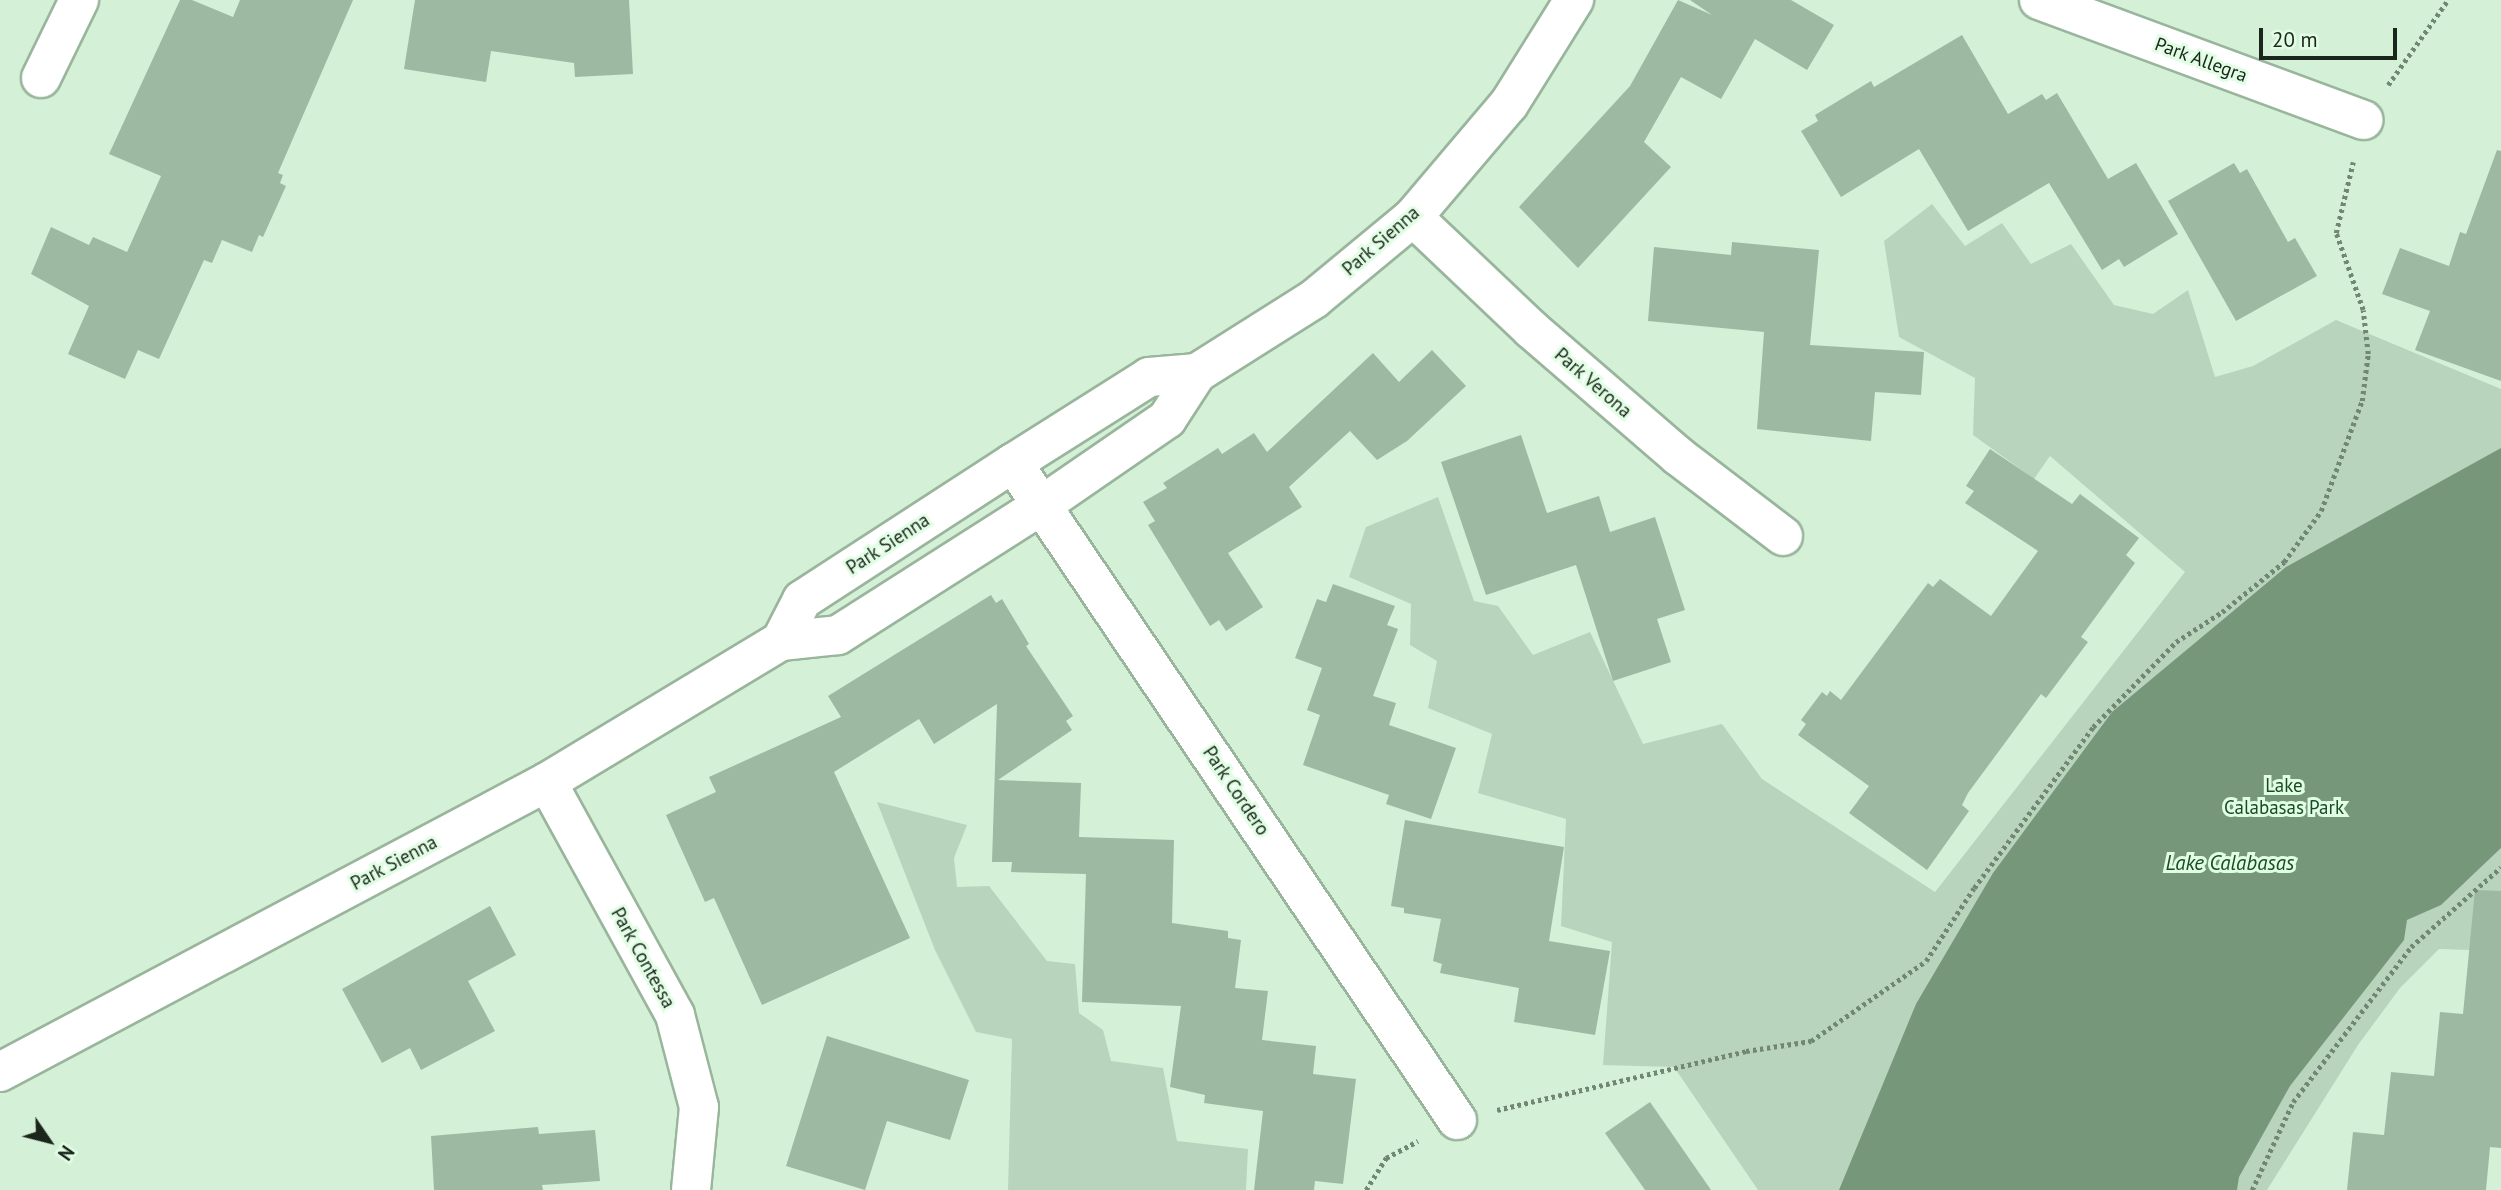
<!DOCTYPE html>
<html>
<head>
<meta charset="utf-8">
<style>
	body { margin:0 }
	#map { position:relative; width:2501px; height:1190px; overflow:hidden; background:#d4f1d7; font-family:"PT Sans",sans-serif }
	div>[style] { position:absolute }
	.green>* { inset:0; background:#b9d4bc }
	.water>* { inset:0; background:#77977b }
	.building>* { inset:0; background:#9db9a1 }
	.path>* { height:4.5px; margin-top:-2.25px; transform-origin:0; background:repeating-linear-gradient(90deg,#728674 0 3.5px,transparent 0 7px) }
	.roads { filter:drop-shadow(2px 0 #99b59c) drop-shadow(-2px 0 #99b59c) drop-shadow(0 2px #99b59c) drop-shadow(0 -2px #99b59c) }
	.minor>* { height:38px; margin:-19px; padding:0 19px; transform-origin:19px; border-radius:19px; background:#fff }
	span { translate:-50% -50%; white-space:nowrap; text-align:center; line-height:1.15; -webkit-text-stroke:6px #e1fee4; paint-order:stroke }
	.street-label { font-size:19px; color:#1a251c }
	.park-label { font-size:19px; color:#184b25 }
	.water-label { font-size:21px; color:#1a4d26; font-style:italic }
	.north { position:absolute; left:14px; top:1106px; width:70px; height:70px; -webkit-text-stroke:5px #e1fee4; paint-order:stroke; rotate:125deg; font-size:19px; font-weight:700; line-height:28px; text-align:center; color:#1a251c }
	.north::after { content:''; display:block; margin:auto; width:24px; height:32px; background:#1a251c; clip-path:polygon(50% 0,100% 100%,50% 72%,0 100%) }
	.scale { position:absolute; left:2259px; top:28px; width:138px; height:32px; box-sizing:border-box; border:4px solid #1a251c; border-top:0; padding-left:9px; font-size:21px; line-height:24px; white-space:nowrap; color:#1a251c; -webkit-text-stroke:5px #e1fee4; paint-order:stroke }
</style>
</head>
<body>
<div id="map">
	<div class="green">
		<div style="clip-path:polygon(1932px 204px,1965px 246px,2002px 223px,2031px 264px,2071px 244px,2114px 305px,2153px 314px,2188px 290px,2215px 377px,2253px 366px,2336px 320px,2501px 389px,2501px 951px,2439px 949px,2400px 988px,2358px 1045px,2267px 1190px,1758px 1190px,1674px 1067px,1603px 1065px,1612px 942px,1561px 926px,1566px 819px,1478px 793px,1492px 734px,1428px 708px,1437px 661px,1410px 645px,1411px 604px,1349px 577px,1366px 527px,1438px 497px,1474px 601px,1498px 606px,1533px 655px,1590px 632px,1643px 744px,1722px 724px,1762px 779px,1935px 892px,2185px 572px,2050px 456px,2034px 479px,1973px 435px,1975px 378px,1899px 337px,1884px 241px)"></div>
		<div style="clip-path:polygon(877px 802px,967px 825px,954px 858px,957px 887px,989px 886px,1047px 961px,1075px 964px,1079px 1013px,1103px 1030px,1111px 1061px,1163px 1068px,1177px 1141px,1248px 1149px,1246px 1190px,1008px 1190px,1012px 1039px,976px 1032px,935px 950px)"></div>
	</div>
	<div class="water">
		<div style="clip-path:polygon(2501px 448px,2501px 848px,2441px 905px,2407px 920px,2404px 940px,2290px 1086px,2239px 1177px,2237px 1190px,1839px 1190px,1916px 1004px,1993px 873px,2112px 712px,2286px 567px)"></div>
	</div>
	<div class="building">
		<div style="clip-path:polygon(180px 0,192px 0,233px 17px,240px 0,353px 0,278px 173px,283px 175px,280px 183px,286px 186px,263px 237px,259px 235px,252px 252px,222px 240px,212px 263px,204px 260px,159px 359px,138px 350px,125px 379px,68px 354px,89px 306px,31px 274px,51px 227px,89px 245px,93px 237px,127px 252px,161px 176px,109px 154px)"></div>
		<div style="clip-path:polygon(415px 0,629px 0,633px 74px,575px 77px,574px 63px,491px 51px,486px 82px,404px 69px)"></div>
		<div style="clip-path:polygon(1678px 0,1712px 15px,1690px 0,1791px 0,1834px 25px,1807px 70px,1755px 39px,1721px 99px,1681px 77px,1644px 142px,1671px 167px,1578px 268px,1519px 207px,1630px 86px)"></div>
		<div style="clip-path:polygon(1962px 35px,2008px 114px,2042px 94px,2046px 100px,2057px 93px,2108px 179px,2136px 163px,2178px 234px,2124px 267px,2119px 259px,2102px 270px,2049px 183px,1968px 231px,1919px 149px,1841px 197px,1801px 131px,1818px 121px,1815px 115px,1871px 81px,1874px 87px)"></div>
		<div style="clip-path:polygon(2497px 150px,2501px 151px,2501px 381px,2415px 350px,2430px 311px,2382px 294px,2400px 248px,2449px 266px,2460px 232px,2466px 234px)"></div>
		<div style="clip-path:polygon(2234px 163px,2240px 173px,2247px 169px,2288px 242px,2295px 238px,2317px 276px,2236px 321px,2168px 201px)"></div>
		<div style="clip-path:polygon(1732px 242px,1819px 250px,1810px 345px,1924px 352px,1921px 395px,1875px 392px,1871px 441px,1757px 429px,1764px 332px,1648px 321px,1654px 247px,1731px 255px)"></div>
		<div style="clip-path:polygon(1432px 350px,1466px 386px,1407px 441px,1377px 460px,1350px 431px,1289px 487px,1302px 507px,1228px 553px,1263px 607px,1226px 631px,1219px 620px,1210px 626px,1148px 525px,1155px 521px,1143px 502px,1167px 488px,1163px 483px,1218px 448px,1222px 454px,1254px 433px,1267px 452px,1373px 353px,1399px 382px)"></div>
		<div style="clip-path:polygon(1521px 435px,1547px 513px,1599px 496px,1610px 532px,1655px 517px,1685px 610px,1657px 619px,1671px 662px,1613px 681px,1576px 565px,1486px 595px,1441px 462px)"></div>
		<div style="clip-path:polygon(1990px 449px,2072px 504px,2080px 494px,2139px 538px,2126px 555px,2135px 563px,2081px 637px,2088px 642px,2046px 698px,2041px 694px,1968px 793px,1962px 805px,1969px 811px,1927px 870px,1849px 813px,1869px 786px,1798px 735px,1806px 724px,1801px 720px,1822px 692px,1827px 696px,1830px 691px,1841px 700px,1928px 583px,1933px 587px,1940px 579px,1991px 616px,2038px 551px,1965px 503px,1974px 491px,1966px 486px)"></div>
		<div style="clip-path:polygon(1333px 584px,1395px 606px,1387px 625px,1398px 629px,1373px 696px,1396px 703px,1389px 725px,1456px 748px,1431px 819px,1386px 804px,1389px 795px,1303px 765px,1320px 715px,1307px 710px,1322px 668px,1295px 658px,1317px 599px,1326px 602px)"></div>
		<div style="clip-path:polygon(991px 595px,996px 603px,1002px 599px,1029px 644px,1026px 646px,1073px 716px,1066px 721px,1072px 730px,998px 780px,1081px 783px,1079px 837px,1174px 840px,1172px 923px,1228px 931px,1228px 938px,1241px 940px,1235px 988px,1268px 991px,1262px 1040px,1316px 1046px,1313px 1074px,1356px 1079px,1343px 1184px,1315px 1181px,1314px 1190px,1254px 1190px,1263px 1111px,1204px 1103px,1205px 1095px,1170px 1087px,1181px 1006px,1082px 1002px,1086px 874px,1011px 872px,1012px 862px,992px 862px,997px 704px,934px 744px,919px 719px,834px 772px,910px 938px,762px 1005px,714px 898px,705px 902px,666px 815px,716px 792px,709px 777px,841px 717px,828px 696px)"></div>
		<div style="clip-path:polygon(1405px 820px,1564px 847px,1549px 941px,1610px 951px,1595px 1035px,1514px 1022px,1519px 988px,1440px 973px,1442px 964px,1433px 961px,1441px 919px,1404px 913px,1404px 908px,1391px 906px)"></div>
		<div style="clip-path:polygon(2475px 890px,2501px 891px,2501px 1148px,2490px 1147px,2486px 1190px,2347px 1190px,2353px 1132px,2384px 1135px,2391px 1072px,2434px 1076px,2440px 1012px,2463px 1014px)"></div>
		<div style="clip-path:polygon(490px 906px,516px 955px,468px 981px,495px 1031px,421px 1070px,410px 1048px,382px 1063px,342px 989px)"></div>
		<div style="clip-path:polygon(827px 1036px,969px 1080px,950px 1140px,887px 1121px,865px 1190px,786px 1166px)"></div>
		<div style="clip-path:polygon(1650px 1102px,1711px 1190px,1645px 1190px,1605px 1133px)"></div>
		<div style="clip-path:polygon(538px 1127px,539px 1134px,595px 1130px,600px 1181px,542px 1185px,543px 1190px,434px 1190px,431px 1136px)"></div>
	</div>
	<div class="path">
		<div style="left:2388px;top:85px;width:104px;rotate:-54.8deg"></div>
		<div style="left:1497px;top:1110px;width:256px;rotate:-13.3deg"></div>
		<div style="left:1746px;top:1051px;width:66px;rotate:-8.7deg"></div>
		<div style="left:1811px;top:1041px;width:140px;rotate:-34.8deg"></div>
		<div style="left:1926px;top:961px;width:87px;rotate:-56.7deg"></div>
		<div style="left:1974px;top:888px;width:200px;rotate:-53.5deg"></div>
		<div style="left:2093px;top:727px;width:119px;rotate:-45.7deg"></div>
		<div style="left:2176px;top:642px;width:55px;rotate:-33.1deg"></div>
		<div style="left:2222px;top:612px;width:80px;rotate:-38.9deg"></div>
		<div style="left:2284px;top:562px;width:63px;rotate:-54deg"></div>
		<div style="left:2321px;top:511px;width:117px;rotate:-69.6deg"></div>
		<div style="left:2362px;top:401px;width:47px;rotate:-82.7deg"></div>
		<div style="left:2368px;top:354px;width:44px;rotate:-96.5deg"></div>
		<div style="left:2363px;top:310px;width:82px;rotate:-109.3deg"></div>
		<div style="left:2336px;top:233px;width:73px;rotate:-76.5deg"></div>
		<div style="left:1366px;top:1190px;width:38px;rotate:-58deg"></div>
		<div style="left:1386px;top:1158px;width:36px;rotate:-28deg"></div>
		<div style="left:2252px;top:1190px;width:97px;rotate:-65deg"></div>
		<div style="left:2293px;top:1102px;width:195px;rotate:-52.7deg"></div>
		<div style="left:2411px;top:947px;width:120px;rotate:-41.6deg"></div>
	</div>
	<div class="roads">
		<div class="minor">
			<div style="left:2039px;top:0;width:346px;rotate:20.3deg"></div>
			<div style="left:41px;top:78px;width:87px;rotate:-64deg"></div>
			<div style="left:1413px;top:217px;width:163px;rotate:43.5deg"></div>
			<div style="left:1531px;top:329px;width:194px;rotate:40.8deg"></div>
			<div style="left:1678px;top:456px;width:132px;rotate:37.3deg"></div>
			<div style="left:1013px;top:463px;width:793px;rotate:55.95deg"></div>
			<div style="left:781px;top:641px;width:46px;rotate:-62.9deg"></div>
			<div style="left:802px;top:600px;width:252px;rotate:-33deg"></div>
			<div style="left:1013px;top:463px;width:161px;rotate:-32.3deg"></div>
			<div style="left:1149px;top:377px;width:48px;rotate:-4.8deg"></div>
			<div style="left:547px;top:782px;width:266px;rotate:61.2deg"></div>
			<div style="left:675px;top:1015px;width:95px;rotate:75.4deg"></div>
			<div style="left:699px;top:1107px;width:83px;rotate:95.5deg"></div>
			<div style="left:0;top:1072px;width:619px;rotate:-27.93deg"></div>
			<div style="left:547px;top:782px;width:273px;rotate:-31.1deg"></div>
			<div style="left:781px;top:641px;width:57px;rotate:-6deg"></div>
			<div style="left:838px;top:635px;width:242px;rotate:-32.5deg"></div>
			<div style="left:1042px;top:505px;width:152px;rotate:-34.5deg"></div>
			<div style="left:1167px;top:419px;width:55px;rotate:-56.9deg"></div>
			<div style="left:1197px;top:373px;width:138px;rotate:-32.3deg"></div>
			<div style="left:1314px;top:299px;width:129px;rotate:-39.6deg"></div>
			<div style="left:1413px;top:217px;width:148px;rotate:-49.7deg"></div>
			<div style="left:1509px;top:104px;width:123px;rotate:-58deg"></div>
		</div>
	</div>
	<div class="street-label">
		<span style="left:2201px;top:60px;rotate:20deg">Park Allegra</span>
		<span style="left:1381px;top:241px;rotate:-41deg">Park Sienna</span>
		<span style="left:1593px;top:383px;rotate:41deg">Park Verona</span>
		<span style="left:888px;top:544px;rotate:-33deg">Park Sienna</span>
		<span style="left:1236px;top:791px;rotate:56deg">Park Cordero</span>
		<span style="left:394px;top:863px;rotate:-28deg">Park Sienna</span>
		<span style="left:643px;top:958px;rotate:61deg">Park Contessa</span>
	</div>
	<div class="park-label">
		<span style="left:2284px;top:797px">Lake<br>Calabasas Park</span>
	</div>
	<div class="water-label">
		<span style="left:2230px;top:863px">Lake Calabasas</span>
	</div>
	<div class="north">N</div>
	<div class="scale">20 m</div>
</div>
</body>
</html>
